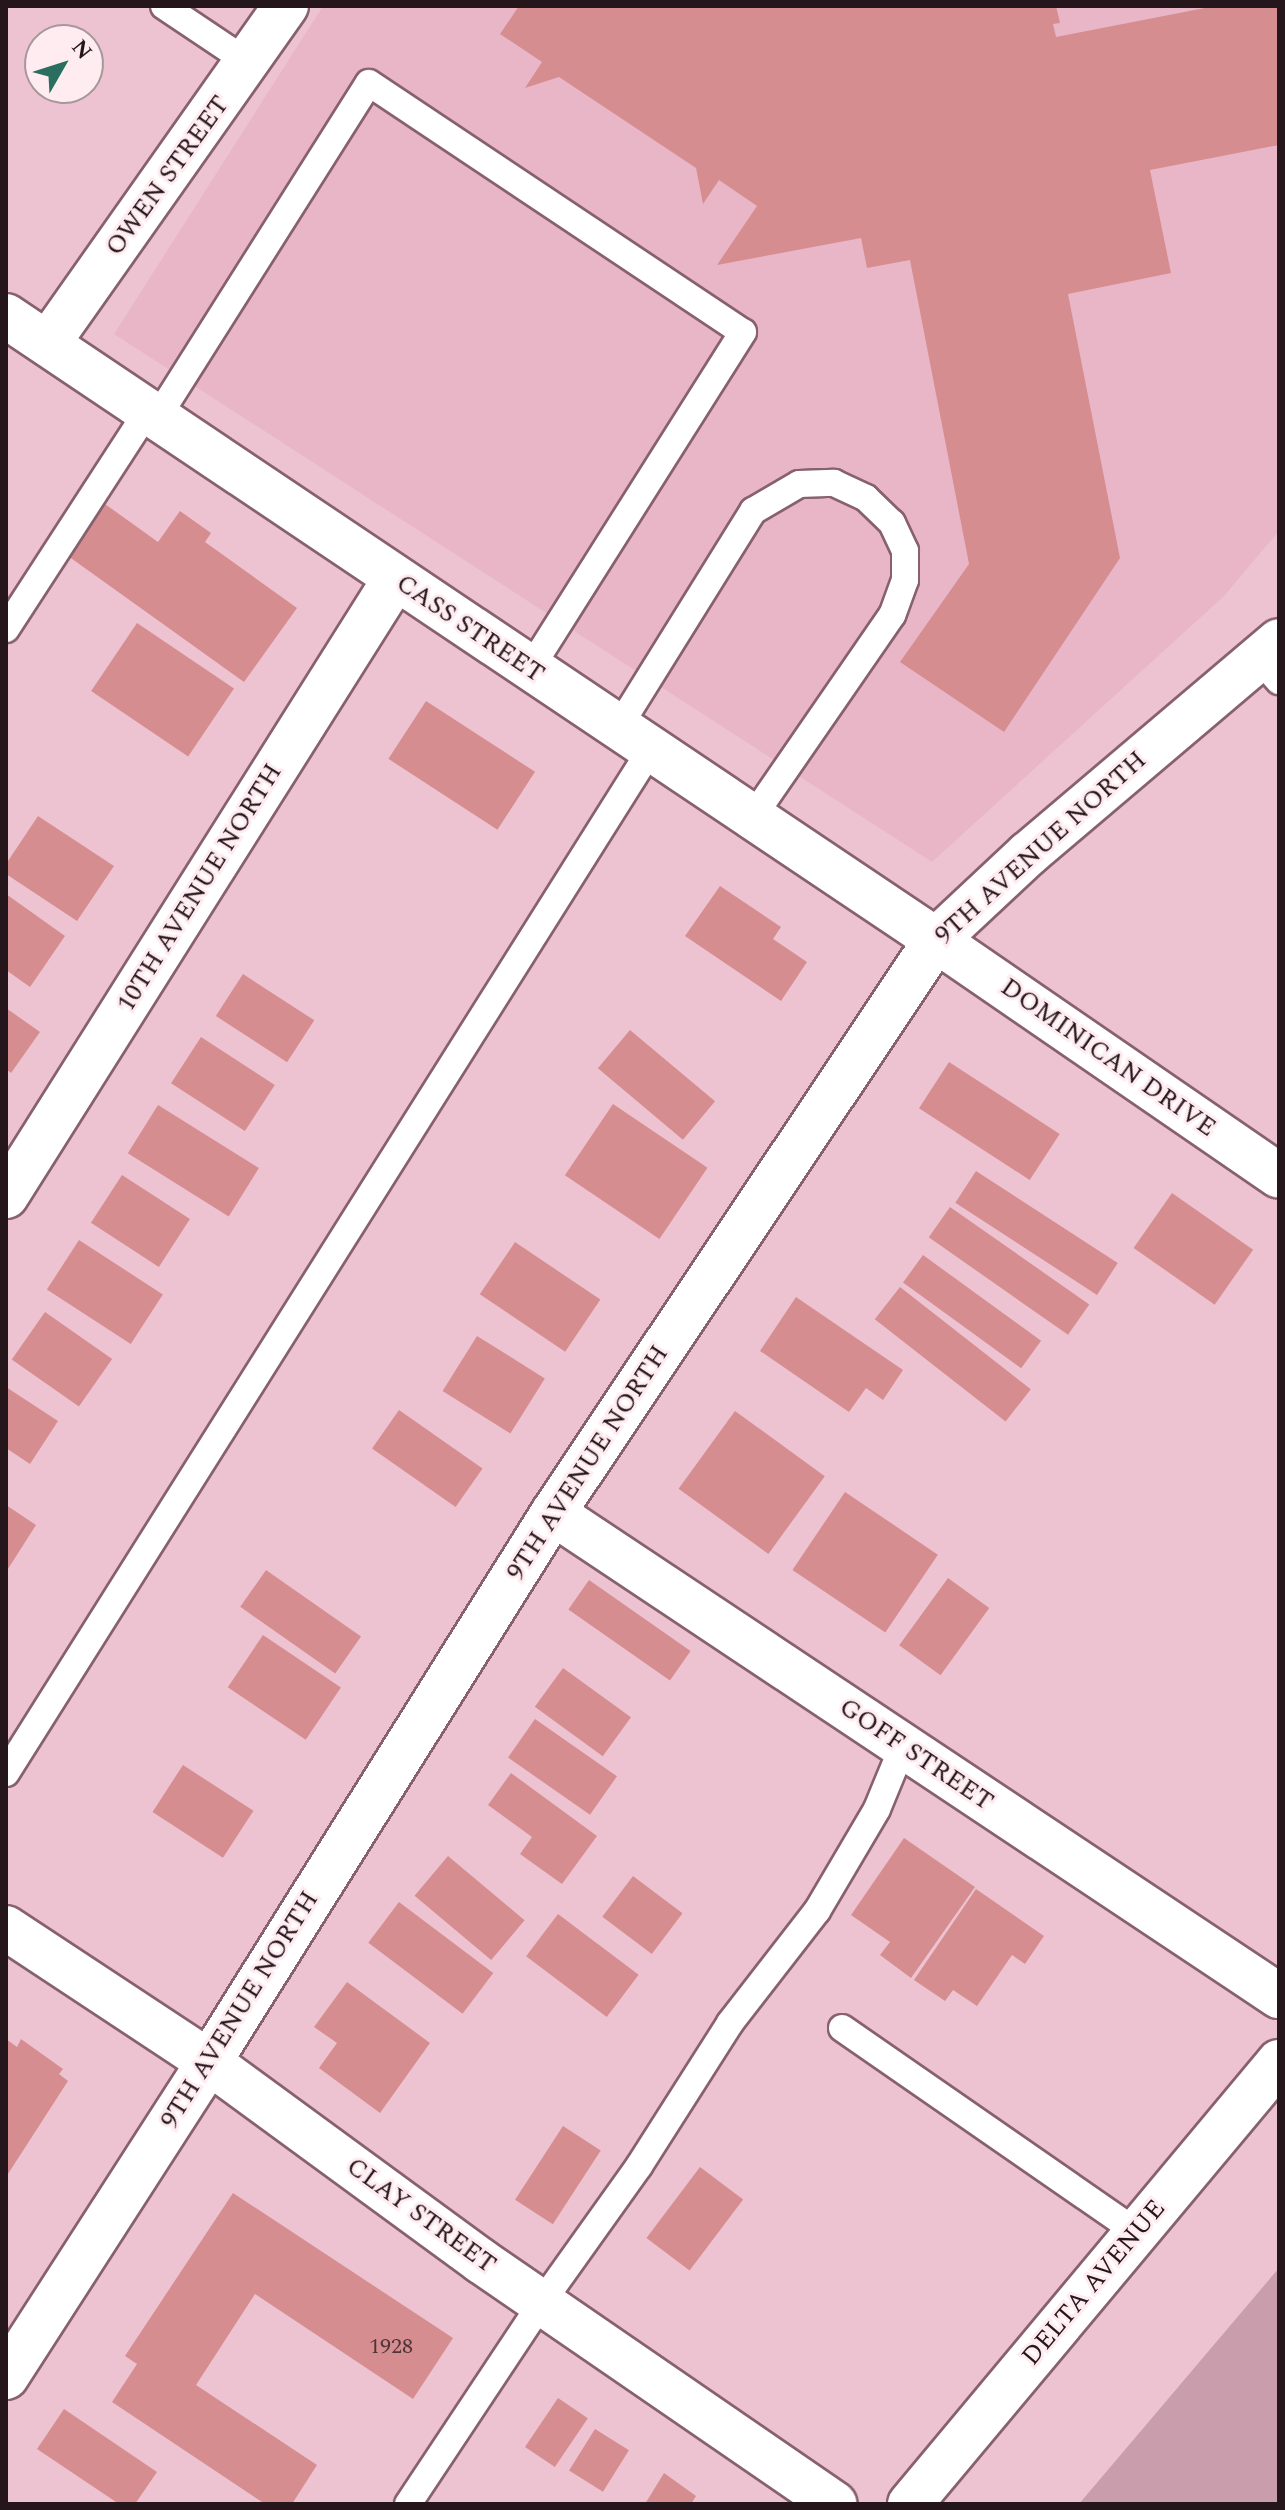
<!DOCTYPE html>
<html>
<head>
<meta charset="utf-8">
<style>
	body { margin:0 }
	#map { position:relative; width:1285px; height:2510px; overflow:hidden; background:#eec3d1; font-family:Spectral,serif }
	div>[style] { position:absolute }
	.built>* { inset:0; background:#e9b6c7 }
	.green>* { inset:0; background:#c99dab }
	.building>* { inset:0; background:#d68d90; transform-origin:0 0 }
	.roads { filter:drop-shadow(2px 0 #87616d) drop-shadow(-2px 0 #87616d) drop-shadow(0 2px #87616d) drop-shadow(0 -2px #87616d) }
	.lane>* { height:26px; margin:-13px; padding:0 13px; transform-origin:13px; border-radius:13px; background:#fff }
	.street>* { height:44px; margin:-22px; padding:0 22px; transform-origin:22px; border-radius:22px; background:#fff }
	.secondary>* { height:44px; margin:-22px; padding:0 22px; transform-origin:22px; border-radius:22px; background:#fff }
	span { translate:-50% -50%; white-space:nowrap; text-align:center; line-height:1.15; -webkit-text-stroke:6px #feecf1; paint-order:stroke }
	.number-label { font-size:22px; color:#513438 }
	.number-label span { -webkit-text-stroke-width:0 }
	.street-label { font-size:26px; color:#25161b }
	.frame { position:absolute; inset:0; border:8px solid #25161b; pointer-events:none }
	.north { position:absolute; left:24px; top:24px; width:80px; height:80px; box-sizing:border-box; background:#feecf1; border:2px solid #a7969b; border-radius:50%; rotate:51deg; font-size:22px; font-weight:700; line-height:32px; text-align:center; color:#25161b }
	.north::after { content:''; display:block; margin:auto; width:28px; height:36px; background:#2a6e60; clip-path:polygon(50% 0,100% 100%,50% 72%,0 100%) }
</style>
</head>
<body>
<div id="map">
	<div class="built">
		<div style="clip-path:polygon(323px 6px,1279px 6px,1279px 531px,1224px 596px,932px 862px,114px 334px)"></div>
	</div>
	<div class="green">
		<div style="clip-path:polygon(1279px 2268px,1279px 2504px,1079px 2504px)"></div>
	</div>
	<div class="building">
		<div style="clip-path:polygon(519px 6px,1056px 6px,1060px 23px,1053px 24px,1056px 37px,1215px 6px,1279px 6px,1279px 145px,1150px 170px,1171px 273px,1068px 294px,1120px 558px,1004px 732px,900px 662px,969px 564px,910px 260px,867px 268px,861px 238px,717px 265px,757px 206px,719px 180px,703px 204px,696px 168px,559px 77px,525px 88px,542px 62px,500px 34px)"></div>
		<div style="clip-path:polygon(105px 504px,158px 542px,180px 511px,211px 533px,205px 542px,297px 608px,244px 682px,68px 556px)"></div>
		<div style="left:137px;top:623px;width:117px;height:82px;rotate:34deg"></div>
		<div style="left:426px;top:701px;width:130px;height:69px;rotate:33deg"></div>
		<div style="clip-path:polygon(38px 816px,114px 866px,77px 921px,6px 874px,6px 864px)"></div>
		<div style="clip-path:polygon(720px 886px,781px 927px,773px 939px,807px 962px,781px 1001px,685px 936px)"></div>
		<div style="clip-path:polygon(6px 894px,65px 936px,30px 987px,6px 970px)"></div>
		<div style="left:243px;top:974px;width:85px;height:50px;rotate:33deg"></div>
		<div style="clip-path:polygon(6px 1008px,40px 1032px,11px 1073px,6px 1069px)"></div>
		<div style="left:630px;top:1030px;width:111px;height:50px;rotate:40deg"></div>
		<div style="left:201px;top:1037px;width:88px;height:55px;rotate:33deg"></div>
		<div style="left:949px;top:1062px;width:132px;height:55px;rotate:33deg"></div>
		<div style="left:613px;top:1104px;width:114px;height:86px;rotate:34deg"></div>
		<div style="left:158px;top:1105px;width:119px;height:57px;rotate:32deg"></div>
		<div style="left:976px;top:1171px;width:169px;height:38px;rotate:33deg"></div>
		<div style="left:122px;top:1175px;width:81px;height:57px;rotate:33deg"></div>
		<div style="left:1172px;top:1193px;width:99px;height:67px;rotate:35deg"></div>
		<div style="left:950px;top:1207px;width:170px;height:37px;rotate:35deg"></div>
		<div style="left:79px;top:1240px;width:100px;height:59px;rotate:33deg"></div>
		<div style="left:515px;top:1242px;width:103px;height:63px;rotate:34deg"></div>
		<div style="left:923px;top:1255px;width:146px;height:34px;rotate:36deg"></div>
		<div style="left:900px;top:1287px;width:166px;height:41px;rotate:38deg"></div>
		<div style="clip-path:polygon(796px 1297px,903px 1370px,883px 1400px,866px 1388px,849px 1412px,760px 1351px)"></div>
		<div style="left:45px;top:1312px;width:82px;height:58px;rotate:35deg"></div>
		<div style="left:477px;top:1336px;width:80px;height:65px;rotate:32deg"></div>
		<div style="clip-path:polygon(6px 1387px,58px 1421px,30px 1464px,6px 1448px)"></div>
		<div style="left:399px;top:1410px;width:102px;height:47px;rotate:35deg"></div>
		<div style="left:735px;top:1411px;width:111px;height:96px;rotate:36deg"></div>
		<div style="left:845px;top:1492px;width:112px;height:94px;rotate:34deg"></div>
		<div style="clip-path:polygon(6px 1505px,36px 1525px,6px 1572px)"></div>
		<div style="left:266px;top:1570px;width:116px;height:45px;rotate:35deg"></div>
		<div style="left:948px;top:1578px;width:51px;height:83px;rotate:36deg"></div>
		<div style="left:589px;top:1580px;width:124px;height:36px;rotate:35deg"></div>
		<div style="left:263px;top:1635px;width:94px;height:63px;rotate:34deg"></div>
		<div style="left:563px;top:1668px;width:84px;height:48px;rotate:36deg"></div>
		<div style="left:535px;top:1719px;width:100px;height:47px;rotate:35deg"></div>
		<div style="left:183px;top:1765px;width:84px;height:56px;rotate:33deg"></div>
		<div style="clip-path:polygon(511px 1773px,597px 1836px,562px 1884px,520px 1854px,532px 1837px,488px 1805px)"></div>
		<div style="clip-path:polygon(904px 1838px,975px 1887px,911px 1978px,880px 1955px,890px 1942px,851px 1915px)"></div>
		<div style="left:448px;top:1856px;width:100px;height:52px;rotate:40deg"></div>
		<div style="left:633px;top:1876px;width:62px;height:51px;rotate:37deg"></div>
		<div style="clip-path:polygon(976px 1889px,1044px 1936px,1025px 1964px,1012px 1955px,977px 2006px,953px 1990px,945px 2001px,914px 1980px)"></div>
		<div style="left:399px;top:1902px;width:118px;height:51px;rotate:37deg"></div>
		<div style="left:558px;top:1914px;width:101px;height:53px;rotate:37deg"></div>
		<div style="clip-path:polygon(347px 1982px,430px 2043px,380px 2113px,319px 2068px,337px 2043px,314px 2027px)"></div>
		<div style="clip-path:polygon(6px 2039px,17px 2047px,21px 2039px,63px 2069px,59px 2074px,68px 2081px,6px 2177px)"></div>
		<div style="left:563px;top:2126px;width:45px;height:88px;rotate:33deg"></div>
		<div style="left:700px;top:2167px;width:54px;height:89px;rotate:37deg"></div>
		<div style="clip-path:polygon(233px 2193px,453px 2338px,413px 2399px,255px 2294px,196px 2385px,317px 2465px,292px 2504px,265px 2504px,112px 2402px,137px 2364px,125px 2356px)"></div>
		<div style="left:558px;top:2398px;width:36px;height:59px;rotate:34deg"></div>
		<div style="clip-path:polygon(64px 2409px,157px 2472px,135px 2504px,119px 2504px,37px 2449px)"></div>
		<div style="left:595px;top:2429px;width:40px;height:49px;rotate:32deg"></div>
		<div style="clip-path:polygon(664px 2473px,696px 2496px,691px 2504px,645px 2504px)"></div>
	</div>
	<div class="roads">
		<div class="lane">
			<div style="left:164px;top:6px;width:102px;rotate:33.8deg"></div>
			<div style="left:157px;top:418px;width:396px;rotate:-57.7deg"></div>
			<div style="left:369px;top:83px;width:449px;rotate:33.7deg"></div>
			<div style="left:743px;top:332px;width:399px;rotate:122.3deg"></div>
			<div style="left:6px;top:629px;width:259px;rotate:-57deg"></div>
			<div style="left:1258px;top:657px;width:32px;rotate:49deg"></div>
			<div style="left:618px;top:728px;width:256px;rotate:-58.1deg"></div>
			<div style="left:753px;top:511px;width:53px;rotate:-30.4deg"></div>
			<div style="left:799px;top:484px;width:35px;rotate:-2deg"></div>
			<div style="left:834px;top:483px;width:35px;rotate:25deg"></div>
			<div style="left:866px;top:498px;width:36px;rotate:44deg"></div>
			<div style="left:892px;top:523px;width:31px;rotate:65deg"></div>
			<div style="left:905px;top:551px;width:29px;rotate:90deg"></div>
			<div style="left:905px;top:580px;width:37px;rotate:110deg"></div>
			<div style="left:892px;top:615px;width:247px;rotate:124.6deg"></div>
			<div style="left:6px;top:1773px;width:1210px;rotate:-57.79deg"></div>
			<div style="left:842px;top:2028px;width:359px;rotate:34.7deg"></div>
			<div style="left:408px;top:2504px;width:242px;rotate:-56.4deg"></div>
			<div style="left:542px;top:2302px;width:167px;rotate:-54.5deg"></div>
			<div style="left:639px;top:2166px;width:169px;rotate:-57.5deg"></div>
			<div style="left:730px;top:2023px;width:142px;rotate:-52.2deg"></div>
			<div style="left:817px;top:1911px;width:118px;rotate:-59.5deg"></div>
			<div style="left:877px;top:1809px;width:68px;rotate:-67.6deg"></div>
		</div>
		<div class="street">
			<div style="left:48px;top:343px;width:413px;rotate:-54.8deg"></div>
			<div style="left:6px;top:1196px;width:729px;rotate:-57.77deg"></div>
			<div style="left:553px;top:1513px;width:872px;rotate:33.64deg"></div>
			<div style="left:209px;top:2062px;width:337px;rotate:36.2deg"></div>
			<div style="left:481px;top:2261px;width:429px;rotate:34.5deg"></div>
			<div style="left:910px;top:2504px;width:576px;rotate:-50.14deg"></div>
		</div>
		<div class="secondary">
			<div style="left:6px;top:316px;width:1120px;rotate:33.86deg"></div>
			<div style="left:936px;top:940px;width:416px;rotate:34.5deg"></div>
			<div style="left:6px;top:1928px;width:243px;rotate:33.4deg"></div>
			<div style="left:6px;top:2377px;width:375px;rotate:-57.2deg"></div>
			<div style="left:209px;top:2062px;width:648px;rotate:-57.93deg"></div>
			<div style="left:553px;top:1513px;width:689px;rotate:-56.24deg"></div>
			<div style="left:936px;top:940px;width:126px;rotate:-43.1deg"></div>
			<div style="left:1028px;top:854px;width:329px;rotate:-40.3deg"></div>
		</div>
	</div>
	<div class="number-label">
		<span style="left:391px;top:2347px">1928</span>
	</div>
	<div class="street-label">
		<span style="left:168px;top:176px;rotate:-54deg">OWEN STREET</span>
		<span style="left:470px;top:629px;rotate:34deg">CASS STREET</span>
		<span style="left:1041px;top:848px;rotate:-42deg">9TH AVENUE NORTH</span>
		<span style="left:200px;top:888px;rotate:-58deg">10TH AVENUE NORTH</span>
		<span style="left:1108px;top:1058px;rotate:35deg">DOMINICAN DRIVE</span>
		<span style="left:588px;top:1463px;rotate:-57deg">9TH AVENUE NORTH</span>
		<span style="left:916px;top:1755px;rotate:34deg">GOFF STREET</span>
		<span style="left:240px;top:2010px;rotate:-58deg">9TH AVENUE NORTH</span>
		<span style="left:421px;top:2216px;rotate:36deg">CLAY STREET</span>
		<span style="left:1094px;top:2283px;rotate:-50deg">DELTA AVENUE</span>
	</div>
	<div class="frame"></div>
	<div class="north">N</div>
</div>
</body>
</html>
